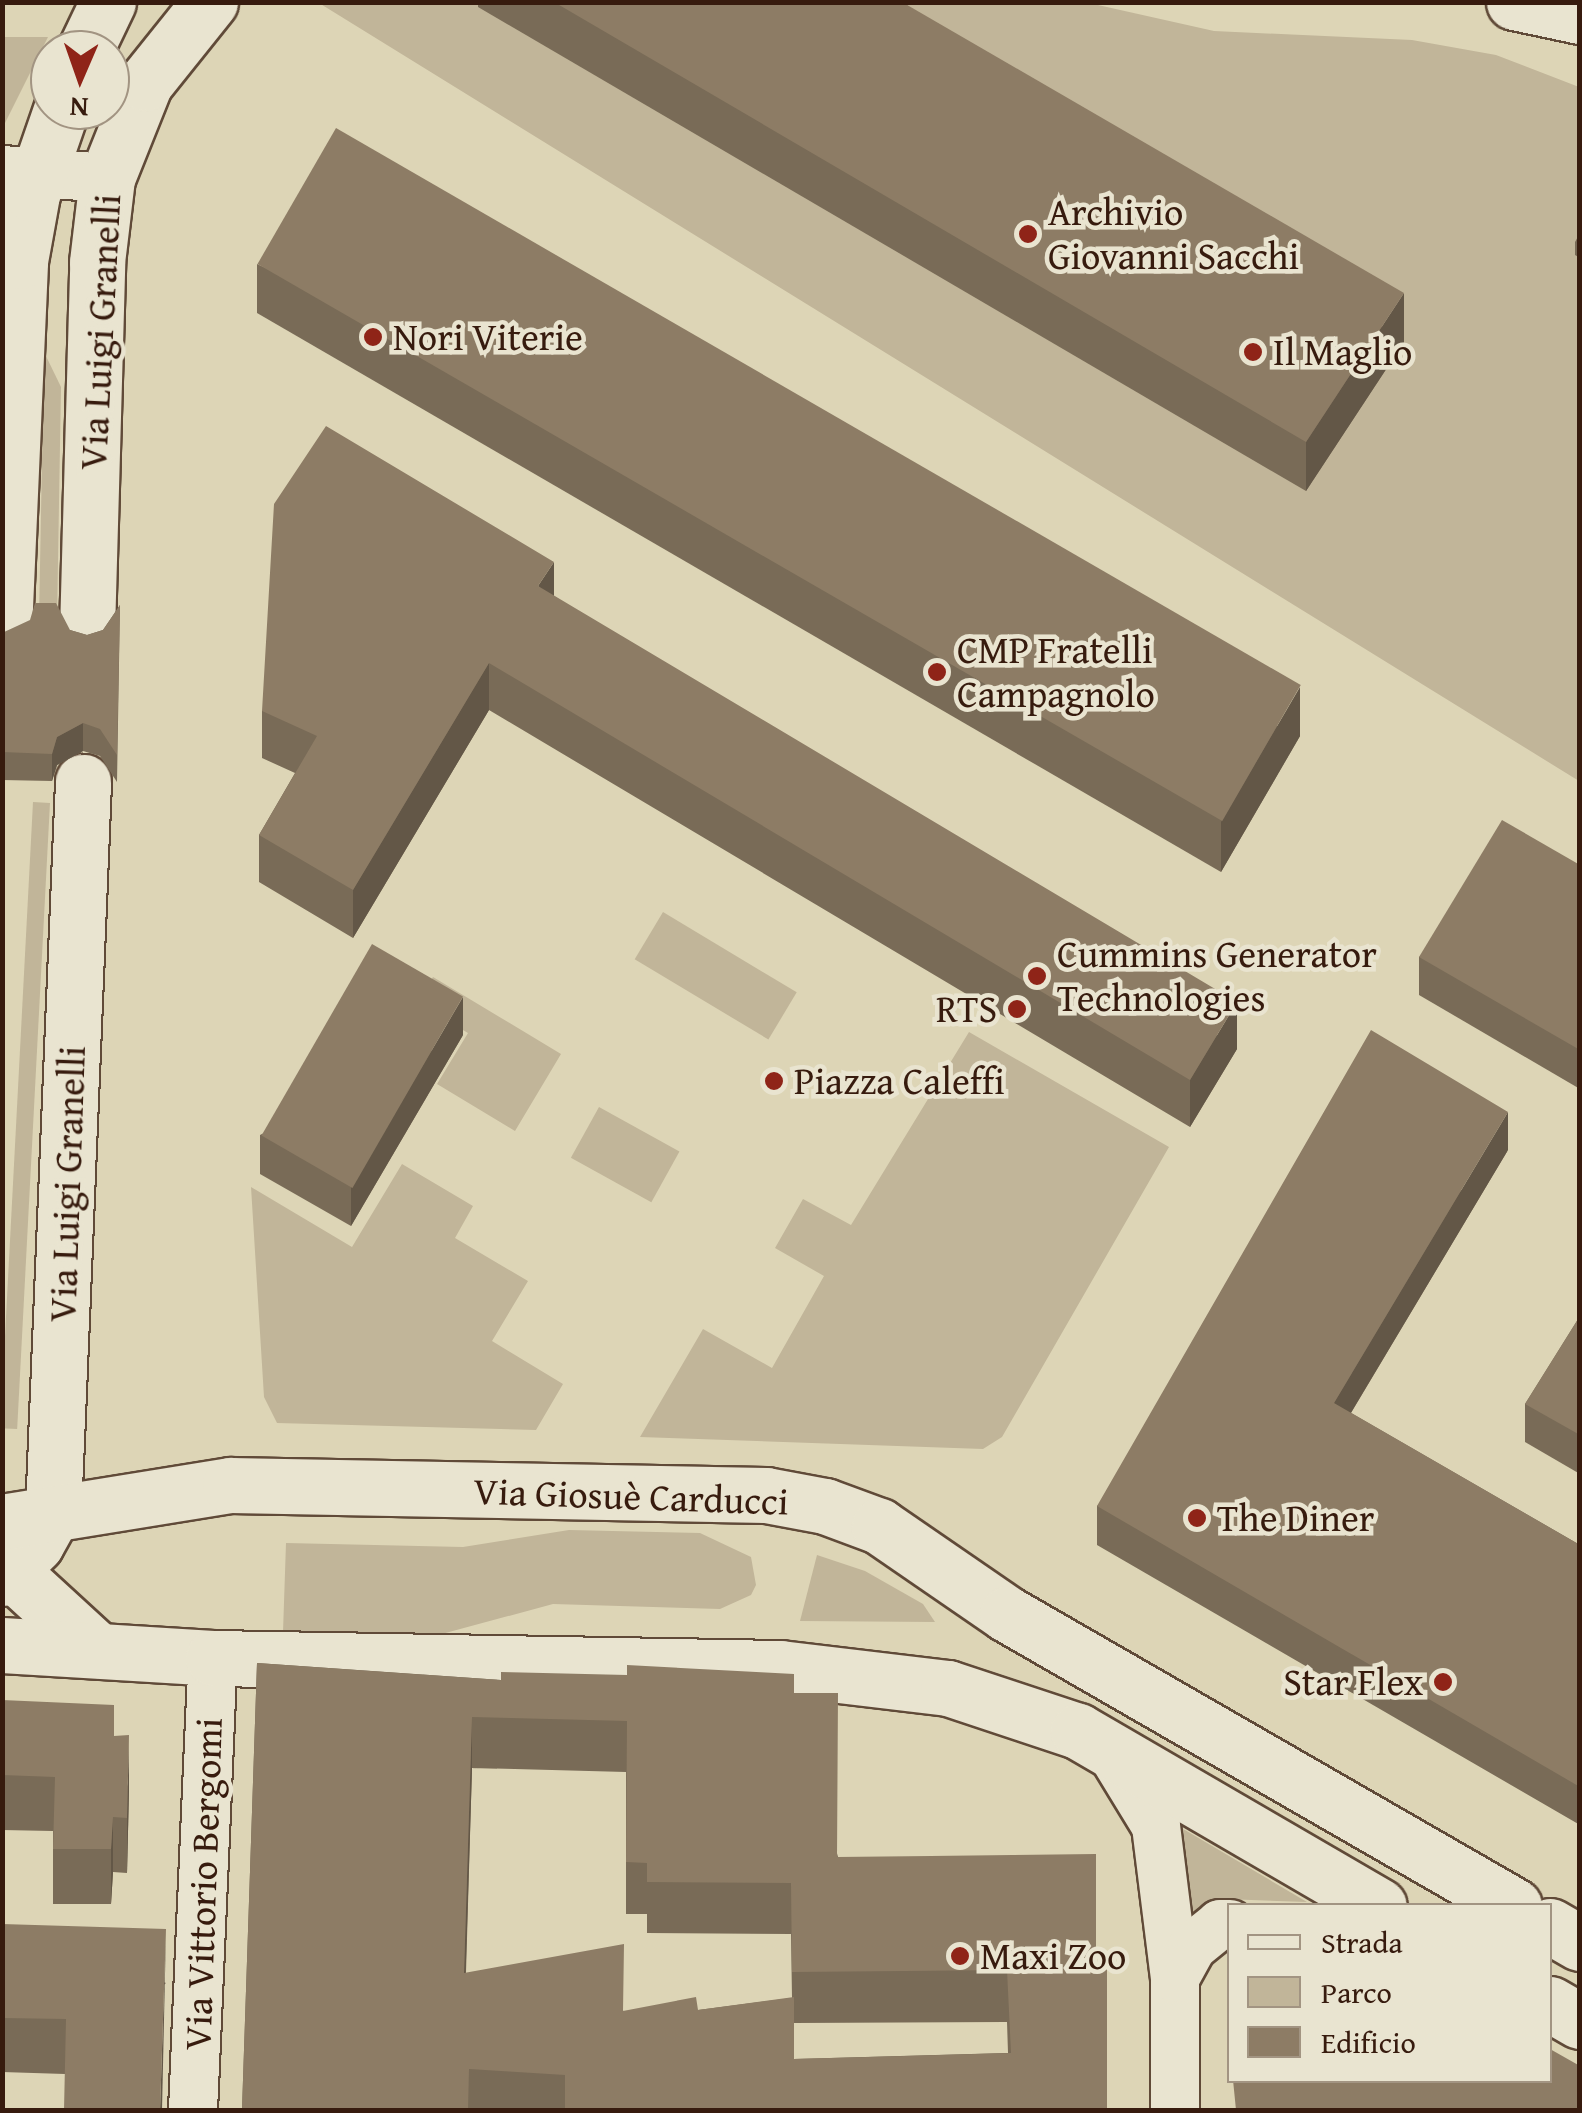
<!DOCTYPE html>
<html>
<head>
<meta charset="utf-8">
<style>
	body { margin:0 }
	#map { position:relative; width:1582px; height:2113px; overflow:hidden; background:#ddd5b6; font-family:"Gentium Book Plus",serif }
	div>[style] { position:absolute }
	.green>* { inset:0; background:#c1b599; transform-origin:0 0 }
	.roads { filter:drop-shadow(2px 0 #604a38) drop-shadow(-2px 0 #604a38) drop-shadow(0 2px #604a38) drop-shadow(0 -2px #604a38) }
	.minor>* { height:48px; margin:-24px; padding:0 24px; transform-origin:24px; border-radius:24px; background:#e9e4d0 }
	.tertiary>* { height:55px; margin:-27.5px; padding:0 27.5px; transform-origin:27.5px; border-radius:27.5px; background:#e9e4d0 }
	.secondary>* { height:55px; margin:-27.5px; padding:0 27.5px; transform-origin:27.5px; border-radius:27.5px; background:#e9e4d0 }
	.wall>* { inset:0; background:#796b57 }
	.shaded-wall>* { inset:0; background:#635747 }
	.building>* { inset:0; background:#8d7c65; transform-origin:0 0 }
	.dots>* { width:28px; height:28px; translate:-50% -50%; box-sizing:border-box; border:5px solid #e9e4d0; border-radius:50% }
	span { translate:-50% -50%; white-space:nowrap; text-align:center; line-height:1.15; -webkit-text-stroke:9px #e9e4d0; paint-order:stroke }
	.poi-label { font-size:38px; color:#371b0e }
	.left { translate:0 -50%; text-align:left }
	.right { translate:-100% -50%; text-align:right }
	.street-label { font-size:38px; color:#371b0e }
	.frame { position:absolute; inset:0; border:5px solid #371b0e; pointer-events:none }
	.legend { position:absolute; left:1227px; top:1903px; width:325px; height:180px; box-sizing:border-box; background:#e9e4d0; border:2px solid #a29482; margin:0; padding:12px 18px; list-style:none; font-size:30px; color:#371b0e }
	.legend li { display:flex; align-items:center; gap:20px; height:50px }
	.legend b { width:50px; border:2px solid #a29482 }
	.north { position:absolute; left:30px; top:30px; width:100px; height:100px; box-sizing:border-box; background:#e9e4d0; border:2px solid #a29482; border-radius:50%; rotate:182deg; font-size:28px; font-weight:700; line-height:40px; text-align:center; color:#371b0e }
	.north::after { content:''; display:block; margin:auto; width:35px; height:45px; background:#8f2418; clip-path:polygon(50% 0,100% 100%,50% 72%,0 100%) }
</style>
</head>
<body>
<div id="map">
	<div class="green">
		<div style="clip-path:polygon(319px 3px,1089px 3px,1214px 31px,1412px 40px,1496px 55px,1579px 87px,1579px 781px)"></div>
		<div style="clip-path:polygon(3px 37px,48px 37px,3px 127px,2px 127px)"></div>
		<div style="clip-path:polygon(44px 352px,61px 387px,57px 620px,39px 620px)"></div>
		<div style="left:33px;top:802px;width:17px;height:627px;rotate:3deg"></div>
		<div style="left:663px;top:912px;width:156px;height:55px;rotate:31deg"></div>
		<div style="clip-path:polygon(433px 977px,561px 1054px,515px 1131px,437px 1084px,468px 1033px,417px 1003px)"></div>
		<div style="clip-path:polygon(969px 1032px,1169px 1147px,1002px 1437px,983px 1449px,640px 1437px,703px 1329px,772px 1368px,824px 1276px,775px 1248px,803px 1199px,851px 1225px)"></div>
		<div style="left:599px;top:1107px;width:92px;height:58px;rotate:29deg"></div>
		<div style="clip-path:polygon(402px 1164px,473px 1206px,455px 1238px,528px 1281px,492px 1341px,563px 1384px,536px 1430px,277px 1423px,264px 1397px,251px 1187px,352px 1247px)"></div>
		<div style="clip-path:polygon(569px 1530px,700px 1533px,751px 1557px,756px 1585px,751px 1595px,720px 1609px,553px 1604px,438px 1635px,283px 1632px,286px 1543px,463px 1547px)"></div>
		<div style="clip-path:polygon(817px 1555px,865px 1571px,923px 1604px,935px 1622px,800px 1621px)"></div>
		<div style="clip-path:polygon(1177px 1827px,1185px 1830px,1307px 1902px,1224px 1899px,1178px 1922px)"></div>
	</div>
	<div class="roads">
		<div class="minor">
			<div style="left:2px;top:170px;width:105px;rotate:4.4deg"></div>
			<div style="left:1109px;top:1749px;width:90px;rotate:58.6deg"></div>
			<div style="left:1156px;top:1826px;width:153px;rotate:82.9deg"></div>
			<div style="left:1175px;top:1978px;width:132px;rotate:90deg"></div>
			<div style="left:1175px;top:1978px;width:35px;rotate:-61deg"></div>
			<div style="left:1192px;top:1947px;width:36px;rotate:-39deg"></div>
			<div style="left:1220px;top:1924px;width:10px"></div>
			<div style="left:193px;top:2110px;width:452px;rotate:-87.5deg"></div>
		</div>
		<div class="tertiary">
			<div style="left:1514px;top:2px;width:67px;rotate:12deg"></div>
			<div style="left:85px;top:50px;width:53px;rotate:-64.4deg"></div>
			<div style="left:4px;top:630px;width:369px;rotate:-87.5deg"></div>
			<div style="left:20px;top:261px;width:68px;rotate:-79.8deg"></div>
			<div style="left:32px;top:194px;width:89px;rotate:-71deg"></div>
			<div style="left:87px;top:631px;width:369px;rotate:-88.4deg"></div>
			<div style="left:97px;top:262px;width:85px;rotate:-83.2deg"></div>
			<div style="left:107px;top:178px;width:102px;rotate:-68.2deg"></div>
			<div style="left:145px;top:83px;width:104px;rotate:-51.3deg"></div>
			<div style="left:2px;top:1563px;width:129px;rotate:42.5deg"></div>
			<div style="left:2px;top:1578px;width:48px;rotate:-45deg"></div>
			<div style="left:36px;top:1544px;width:35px;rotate:-61deg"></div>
			<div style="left:53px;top:1513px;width:732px;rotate:-87.65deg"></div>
		</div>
		<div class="secondary">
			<div style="left:2px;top:1522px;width:231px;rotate:-9.2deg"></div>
			<div style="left:230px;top:1485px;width:536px;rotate:1.07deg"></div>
			<div style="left:766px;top:1495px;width:60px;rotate:10.6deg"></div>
			<div style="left:825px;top:1506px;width:58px;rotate:20.3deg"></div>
			<div style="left:879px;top:1526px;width:155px;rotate:34.5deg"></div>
			<div style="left:1007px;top:1614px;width:585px;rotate:29.94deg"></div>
			<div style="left:2px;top:1645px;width:211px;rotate:3.5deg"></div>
			<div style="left:213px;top:1658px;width:567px;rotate:1.01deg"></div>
			<div style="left:780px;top:1668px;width:169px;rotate:6.8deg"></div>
			<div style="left:948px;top:1688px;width:137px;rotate:18.3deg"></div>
			<div style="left:1078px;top:1731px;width:348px;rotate:30.2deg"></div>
			<div style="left:1550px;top:1926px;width:34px;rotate:30deg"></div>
			<div style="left:1550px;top:2004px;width:34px;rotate:30deg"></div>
		</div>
	</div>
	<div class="wall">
		<div style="clip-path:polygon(478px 2px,902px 2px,1404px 342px,1306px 491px,478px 7px)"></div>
		<div style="clip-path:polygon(1580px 233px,1580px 258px,1575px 255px,1575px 242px)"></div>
		<div style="clip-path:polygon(257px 264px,1300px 736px,1221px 872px,257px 313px)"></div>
		<div style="clip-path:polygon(554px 596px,1237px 1049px,1190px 1127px,489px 710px,353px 938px,259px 882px,259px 835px,295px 773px,262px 758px,262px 711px)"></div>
		<div style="clip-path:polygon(120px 605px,117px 782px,100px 756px,83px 751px,57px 765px,52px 781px,2px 780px,2px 633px,70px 630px,87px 635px,103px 630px)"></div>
		<div style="clip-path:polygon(1580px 865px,1580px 1089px,1419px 995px,1419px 957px)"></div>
		<div style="clip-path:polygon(463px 1035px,351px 1226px,260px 1174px,260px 1135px)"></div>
		<div style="clip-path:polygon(1508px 1150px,1351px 1413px,1580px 1545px,1580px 1825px,1097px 1545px,1097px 1506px)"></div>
		<div style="clip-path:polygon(1580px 1316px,1580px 1474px,1525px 1442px,1525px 1404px)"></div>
		<div style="clip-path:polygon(evenodd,257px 1663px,501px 1680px,794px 1693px,838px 1857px,1096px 1969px,1107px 2110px,242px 2110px,257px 1663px,472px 1768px,626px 1772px,626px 1914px,647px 1914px,647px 1933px,791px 1934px,792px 1998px,698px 2010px,624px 2011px,466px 1973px,472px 1768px,257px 1663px,1007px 2022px,1008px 2053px,794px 2059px,794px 2023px,1007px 2022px)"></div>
		<div style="clip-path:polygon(2px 1700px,114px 1736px,129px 1790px,127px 1873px,113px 1872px,111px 1904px,53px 1904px,53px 1831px,2px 1830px)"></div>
		<div style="clip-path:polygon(2px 1924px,166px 1983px,65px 2074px,2px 2072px)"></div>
	</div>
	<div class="shaded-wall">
		<div style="clip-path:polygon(1404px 293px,1404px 342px,1306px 491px,1306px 442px)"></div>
		<div style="clip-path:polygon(554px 562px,554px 609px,538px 586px)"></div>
		<div style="clip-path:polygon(489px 663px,489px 710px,353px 938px,353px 890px)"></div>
		<div style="clip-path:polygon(1300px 687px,1300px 736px,1221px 872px,1221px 822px)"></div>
		<div style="clip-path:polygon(83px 723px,83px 751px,57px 765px,52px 781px,52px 754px,57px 737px)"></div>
		<div style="clip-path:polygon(463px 997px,463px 1035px,351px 1226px,351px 1188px)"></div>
		<div style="clip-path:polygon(1237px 1002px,1237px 1049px,1190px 1127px,1190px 1080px)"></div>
		<div style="clip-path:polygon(1508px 1112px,1508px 1150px,1334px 1441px,1334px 1403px)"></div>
		<div style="clip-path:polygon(472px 1717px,472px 1768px,464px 2025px,464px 1973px)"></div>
		<div style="clip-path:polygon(129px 1735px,129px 1790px,127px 1873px,127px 1818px)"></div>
		<div style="clip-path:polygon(113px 1817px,113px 1872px,111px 1904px,111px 1849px)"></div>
		<div style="clip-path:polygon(166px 1929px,162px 2110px,160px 2110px)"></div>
	</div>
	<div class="building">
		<div style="clip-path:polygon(554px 2px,902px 2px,1404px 293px,1306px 442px)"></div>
		<div style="left:336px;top:128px;width:1114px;height:157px;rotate:30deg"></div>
		<div style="clip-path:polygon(326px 426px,554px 562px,538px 586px,1237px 1002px,1190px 1080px,489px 663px,353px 890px,259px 835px,317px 736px,262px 711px,274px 504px)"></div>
		<div style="clip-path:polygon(35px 603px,56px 603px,70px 630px,87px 635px,103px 630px,120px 605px,117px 755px,100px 729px,83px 723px,57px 737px,52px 754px,2px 752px,2px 633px,30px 620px)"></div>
		<div style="clip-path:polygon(1502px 820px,1580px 865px,1580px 1050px,1419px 957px)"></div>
		<div style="left:372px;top:944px;width:105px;height:221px;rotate:30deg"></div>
		<div style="clip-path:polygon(1371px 1030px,1508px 1112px,1334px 1403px,1580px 1545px,1580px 1787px,1097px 1506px)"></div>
		<div style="clip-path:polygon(1580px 1316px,1580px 1435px,1525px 1404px)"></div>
		<div style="clip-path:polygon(evenodd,257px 1663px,501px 1680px,501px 1672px,627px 1675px,627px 1665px,794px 1674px,794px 1693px,838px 1693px,837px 1857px,1096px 1854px,1096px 1969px,1107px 1968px,1107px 2110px,565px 2110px,565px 2075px,469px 2069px,468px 2110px,242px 2110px,257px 1663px,472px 1717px,627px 1721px,626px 1862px,647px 1863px,647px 1882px,791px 1883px,792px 1972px,1007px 1970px,1011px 2053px,794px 2059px,794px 1997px,698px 2010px,696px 1997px,623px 2011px,624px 1944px,464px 1973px,472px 1717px)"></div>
		<div style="clip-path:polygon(2px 1700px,114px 1705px,114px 1736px,129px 1735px,127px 1818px,113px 1817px,111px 1849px,53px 1849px,55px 1777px,2px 1775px)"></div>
		<div style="clip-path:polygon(2px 1924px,166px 1929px,160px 2110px,64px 2110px,66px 2019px,2px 2018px)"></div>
		<div style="clip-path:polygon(1550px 2049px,1580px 2066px,1580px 2110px,1236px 2110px,1233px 2080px,1550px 2080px)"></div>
	</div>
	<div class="dots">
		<div style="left:1028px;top:234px;background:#8f2418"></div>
		<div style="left:373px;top:337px;background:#8f2418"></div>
		<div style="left:1253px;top:352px;background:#8f2418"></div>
		<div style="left:937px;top:672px;background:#8f2418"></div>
		<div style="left:1037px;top:976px;background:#8f2418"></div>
		<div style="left:1017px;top:1009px;background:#8f2418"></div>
		<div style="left:774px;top:1081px;background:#8f2418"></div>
		<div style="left:1197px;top:1518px;background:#8f2418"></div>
		<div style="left:1443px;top:1682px;background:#8f2418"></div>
		<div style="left:960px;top:1956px;background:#8f2418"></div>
	</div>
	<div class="poi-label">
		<span class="left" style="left:1048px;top:234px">Archivio<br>Giovanni Sacchi</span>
		<span class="left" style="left:393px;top:337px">Nori Viterie</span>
		<span class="left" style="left:1273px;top:352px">Il Maglio</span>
		<span class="left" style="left:957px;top:672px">CMP Fratelli<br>Campagnolo</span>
		<span class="left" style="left:1057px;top:976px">Cummins Generator<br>Technologies</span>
		<span class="right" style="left:997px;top:1009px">RTS</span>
		<span class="left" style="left:794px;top:1081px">Piazza Caleffi</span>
		<span class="left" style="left:1217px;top:1518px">The Diner</span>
		<span class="right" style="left:1423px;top:1682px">Star Flex</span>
		<span class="left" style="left:980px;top:1956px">Maxi Zoo</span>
	</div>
	<div class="street-label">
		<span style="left:100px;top:332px;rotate:-87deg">Via Luigi Granelli</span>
		<span style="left:67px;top:1184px;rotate:-88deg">Via Luigi Granelli</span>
		<span style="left:631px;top:1496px;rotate:2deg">Via Giosuè Carducci</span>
		<span style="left:203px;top:1884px;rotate:-88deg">Via Vittorio Bergomi</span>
	</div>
	<div class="frame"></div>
	<ul class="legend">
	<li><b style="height:12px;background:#e9e4d0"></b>Strada</li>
	<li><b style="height:28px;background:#c1b599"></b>Parco</li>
	<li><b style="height:28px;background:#8d7c65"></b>Edificio</li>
	</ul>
	<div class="north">N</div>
</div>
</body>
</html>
